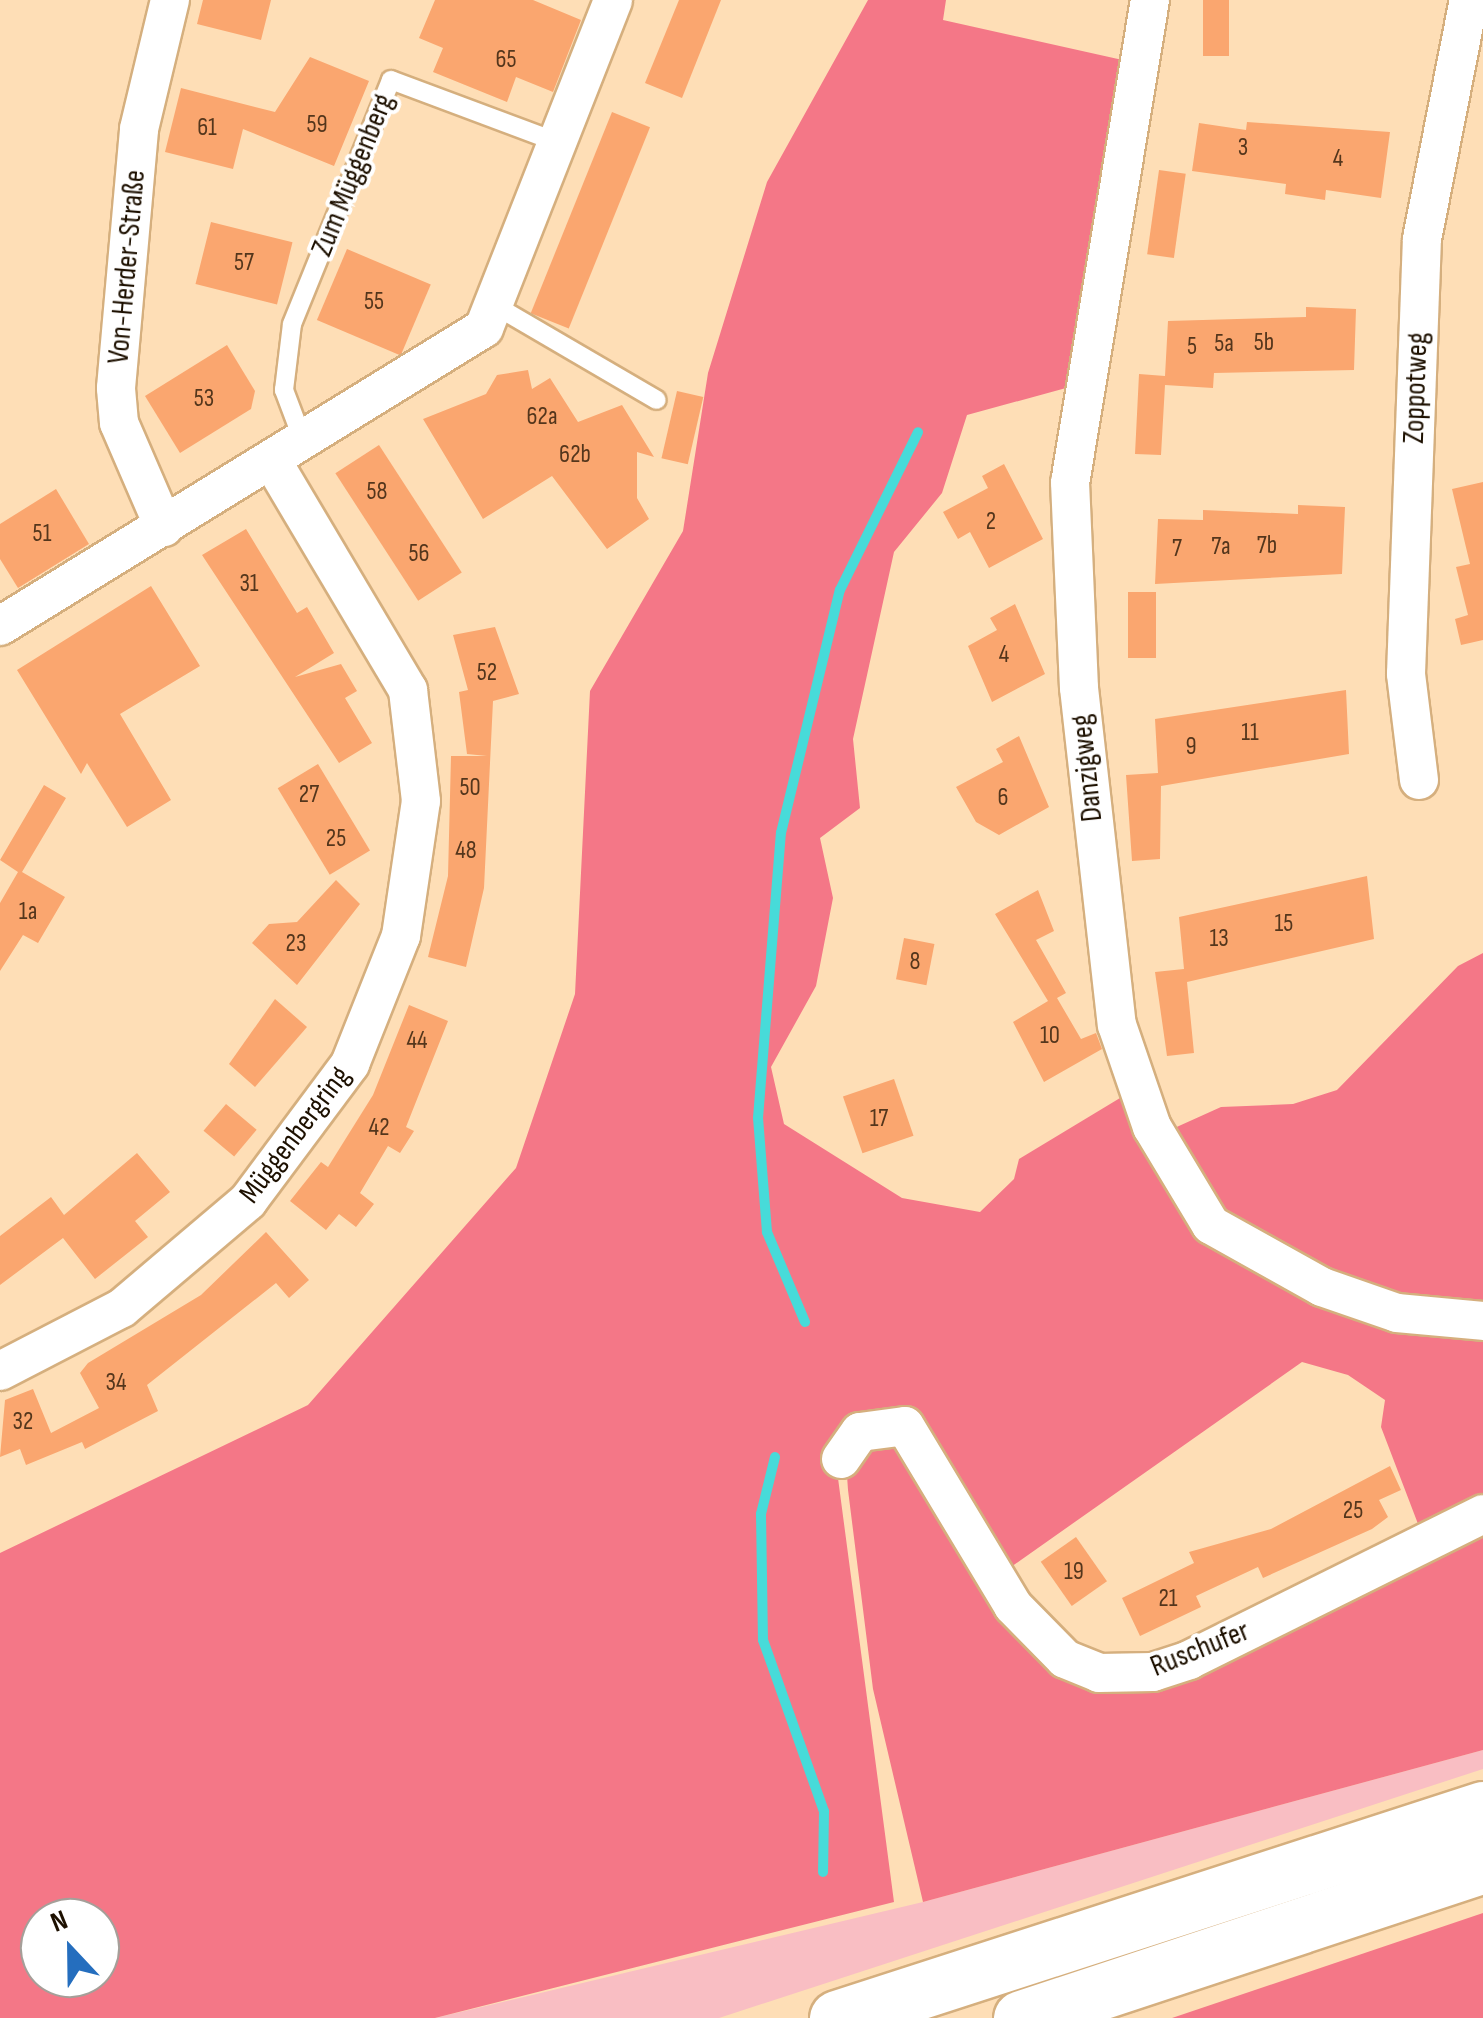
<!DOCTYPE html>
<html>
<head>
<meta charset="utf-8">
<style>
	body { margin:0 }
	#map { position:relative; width:1483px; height:2018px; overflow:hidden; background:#fedeb6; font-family:"Sofia Sans Condensed",sans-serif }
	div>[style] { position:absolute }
	.green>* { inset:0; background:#f9bec3 }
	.forest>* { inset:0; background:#f47787 }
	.stream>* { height:10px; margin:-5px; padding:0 5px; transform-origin:5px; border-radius:5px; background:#47dbd9 }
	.building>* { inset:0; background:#faa66f; transform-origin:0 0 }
	.roads { filter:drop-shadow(2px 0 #d5af7e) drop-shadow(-2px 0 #d5af7e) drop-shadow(0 2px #d5af7e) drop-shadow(0 -2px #d5af7e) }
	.lane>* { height:18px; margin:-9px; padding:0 9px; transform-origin:9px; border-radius:9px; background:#fff }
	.street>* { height:38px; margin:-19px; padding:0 19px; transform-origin:19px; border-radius:19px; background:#fff }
	.highway>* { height:55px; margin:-27.5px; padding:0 27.5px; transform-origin:27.5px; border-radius:27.5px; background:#fff }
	span { translate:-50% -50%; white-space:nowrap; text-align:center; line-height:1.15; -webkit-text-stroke:8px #fff; paint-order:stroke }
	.number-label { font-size:25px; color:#54361c }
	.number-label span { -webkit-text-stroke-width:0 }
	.street-label { font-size:30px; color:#1d1000 }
	.north { position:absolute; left:20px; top:1898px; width:100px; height:100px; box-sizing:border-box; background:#fff; border:2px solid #a59f99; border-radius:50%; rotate:338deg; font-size:28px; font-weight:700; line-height:40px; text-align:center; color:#1d1000 }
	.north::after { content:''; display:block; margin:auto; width:35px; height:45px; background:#256ebe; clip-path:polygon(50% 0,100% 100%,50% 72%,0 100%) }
</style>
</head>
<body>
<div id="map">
	<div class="green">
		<div style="clip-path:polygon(1483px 1750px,1483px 1769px,719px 2018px,435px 2018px,923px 1902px)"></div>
	</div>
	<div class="forest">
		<div style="clip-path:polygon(evenodd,868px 0,946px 0,943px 20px,1127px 61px,1066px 388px,967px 415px,942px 493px,894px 552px,853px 739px,860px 808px,820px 838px,833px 898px,816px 986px,771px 1067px,784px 1124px,902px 1198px,980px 1212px,1014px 1179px,1019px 1159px,1125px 1095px,1208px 1232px,1268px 1280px,1336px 1310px,1483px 1329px,1483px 1507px,1423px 1537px,1381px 1427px,1385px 1400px,1348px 1375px,1302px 1362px,1001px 1574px,912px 1429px,836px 1463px,894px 1902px,435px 2018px,0 2018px,0 1553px,308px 1405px,516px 1168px,575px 994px,590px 691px,683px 531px,708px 373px,767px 182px,868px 0,40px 1918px,100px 1918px,100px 1978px,40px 1978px,40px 1918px)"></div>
		<div style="clip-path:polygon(1483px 953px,1483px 1310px,1385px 1298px,1226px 1217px,1170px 1130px,1221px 1107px,1293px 1104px,1337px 1090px,1458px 966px)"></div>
		<div style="clip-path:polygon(887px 1430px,997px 1593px,1122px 1682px,1483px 1520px,1483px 1750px,923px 1902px,873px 1689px,848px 1490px,846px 1461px)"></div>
		<div style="clip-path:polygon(1483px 1913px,1483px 2018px,1172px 2018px)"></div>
	</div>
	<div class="stream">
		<div style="left:805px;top:1322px;width:98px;rotate:-112.9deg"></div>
		<div style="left:767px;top:1232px;width:114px;rotate:-94.5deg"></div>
		<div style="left:758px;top:1118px;width:286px;rotate:-85.4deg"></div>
		<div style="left:781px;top:833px;width:250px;rotate:-76.4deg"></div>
		<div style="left:840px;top:590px;width:176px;rotate:-63.7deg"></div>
		<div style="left:775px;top:1457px;width:59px;rotate:103.8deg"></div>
		<div style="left:761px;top:1514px;width:126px;rotate:89.1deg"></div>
		<div style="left:763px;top:1640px;width:182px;rotate:70.4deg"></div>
		<div style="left:824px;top:1811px;width:61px;rotate:90.9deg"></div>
	</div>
	<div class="building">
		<div style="clip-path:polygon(203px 0,271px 0,261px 40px,197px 24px)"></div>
		<div style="clip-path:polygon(435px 0,533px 0,581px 20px,553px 92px,516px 77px,507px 102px,433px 72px,443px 48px,419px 38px)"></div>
		<div style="clip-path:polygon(679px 0,721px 0,682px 98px,645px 83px)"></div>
		<div style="left:1203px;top:0;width:26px;height:56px"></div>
		<div style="clip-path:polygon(310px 57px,369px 81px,334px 166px,243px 129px,233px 169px,165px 152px,181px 88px,275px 112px)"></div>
		<div style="left:612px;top:112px;width:41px;height:217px;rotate:22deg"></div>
		<div style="clip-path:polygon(1247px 122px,1390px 132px,1381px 198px,1326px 190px,1325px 200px,1285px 194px,1286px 184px,1192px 171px,1199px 123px,1246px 130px)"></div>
		<div style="left:1159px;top:170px;width:27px;height:85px;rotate:8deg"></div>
		<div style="left:211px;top:222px;width:84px;height:64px;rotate:14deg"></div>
		<div style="left:347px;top:249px;width:91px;height:77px;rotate:23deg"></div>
		<div style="clip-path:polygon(1306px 307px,1356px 309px,1354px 370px,1214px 373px,1213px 388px,1165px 385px,1161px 455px,1135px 454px,1139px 374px,1165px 376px,1168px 321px,1306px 317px)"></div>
		<div style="clip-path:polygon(227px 345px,255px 391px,251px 409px,180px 453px,145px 396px)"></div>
		<div style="clip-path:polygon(528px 370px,532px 389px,550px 378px,578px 422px,622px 405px,654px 457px,637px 452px,637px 498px,649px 519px,607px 549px,552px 476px,483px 519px,423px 419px,486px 394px,497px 375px)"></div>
		<div style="left:677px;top:391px;width:27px;height:69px;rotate:13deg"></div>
		<div style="left:379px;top:445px;width:152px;height:52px;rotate:57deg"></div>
		<div style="clip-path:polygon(1004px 464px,1043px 539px,989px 568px,970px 532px,958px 539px,943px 512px,988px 488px,982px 476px)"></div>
		<div style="clip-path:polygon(1483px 482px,1483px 640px,1461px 645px,1455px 619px,1468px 615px,1456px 567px,1470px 564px,1452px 489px)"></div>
		<div style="clip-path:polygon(56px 489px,89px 544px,18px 588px,0 559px,0 524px)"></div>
		<div style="clip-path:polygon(1298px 505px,1345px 507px,1342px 574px,1155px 584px,1158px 519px,1203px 520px,1203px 510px,1298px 514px)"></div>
		<div style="clip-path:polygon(246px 529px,297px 613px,307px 607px,334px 653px,295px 677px,341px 664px,357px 691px,345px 698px,372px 743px,339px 763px,202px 555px)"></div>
		<div style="clip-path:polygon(151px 586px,200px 666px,120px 714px,171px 800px,127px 827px,87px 763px,81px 774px,17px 670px)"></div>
		<div style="left:1128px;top:592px;width:28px;height:66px"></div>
		<div style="clip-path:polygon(1015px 604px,1045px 674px,992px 702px,968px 646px,997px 630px,990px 618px)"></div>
		<div style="clip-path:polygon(495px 627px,519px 694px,493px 701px,484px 888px,466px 967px,428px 957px,448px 876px,451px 756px,487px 756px,467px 754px,459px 692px,468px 690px,453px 635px)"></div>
		<div style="clip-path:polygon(1346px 690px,1349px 754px,1161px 786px,1160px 859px,1132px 861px,1126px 775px,1158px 773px,1155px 719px)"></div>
		<div style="clip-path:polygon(1019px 736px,1049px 807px,999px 835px,976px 822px,956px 787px,1003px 762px,996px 749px)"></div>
		<div style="left:318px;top:764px;width:101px;height:47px;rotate:59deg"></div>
		<div style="clip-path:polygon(44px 785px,66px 798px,22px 872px,65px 897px,38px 943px,23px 935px,0 971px,0 903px,18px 872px,0 860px)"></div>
		<div style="clip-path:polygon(1367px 876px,1374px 939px,1187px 982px,1194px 1053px,1167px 1056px,1155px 972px,1184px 969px,1179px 917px)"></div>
		<div style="clip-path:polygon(336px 880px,360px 904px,297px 985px,252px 943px,269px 924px,297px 922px)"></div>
		<div style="clip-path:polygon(1038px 890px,1054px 931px,1036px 940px,1066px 993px,1057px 998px,1081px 1039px,1096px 1033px,1102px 1049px,1044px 1082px,1013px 1022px,1048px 1001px,995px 914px)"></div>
		<div style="left:904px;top:938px;width:31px;height:42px;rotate:11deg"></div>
		<div style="clip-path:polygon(275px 999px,307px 1027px,255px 1087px,229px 1064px)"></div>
		<div style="clip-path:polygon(409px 1005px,448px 1021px,406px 1127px,414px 1131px,400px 1153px,388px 1146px,360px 1193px,374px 1204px,356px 1227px,339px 1214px,326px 1230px,290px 1201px,321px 1162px,328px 1167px,373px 1095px)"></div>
		<div style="left:894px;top:1079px;width:60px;height:54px;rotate:71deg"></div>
		<div style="left:226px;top:1104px;width:40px;height:35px;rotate:40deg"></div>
		<div style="clip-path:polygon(137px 1153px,170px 1192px,135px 1221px,148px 1237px,95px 1279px,63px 1238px,0 1285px,0 1236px,51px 1197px,64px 1215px)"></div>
		<div style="clip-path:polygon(266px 1232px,309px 1280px,289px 1298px,276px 1283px,147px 1385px,158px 1411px,85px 1449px,82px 1442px,26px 1465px,20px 1449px,0 1457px,5px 1400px,33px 1389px,51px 1433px,99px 1408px,80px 1373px,88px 1363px,201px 1295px)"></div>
		<div style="clip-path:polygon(1390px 1466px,1401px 1490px,1379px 1500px,1388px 1517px,1372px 1529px,1263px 1578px,1258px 1567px,1196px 1596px,1201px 1607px,1140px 1636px,1122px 1598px,1194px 1563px,1189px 1552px,1271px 1529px)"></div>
		<div style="left:1076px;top:1537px;width:54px;height:43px;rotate:55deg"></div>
	</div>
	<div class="roads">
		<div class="lane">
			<div style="left:496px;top:306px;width:186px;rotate:30.3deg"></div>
			<div style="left:304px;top:443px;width:57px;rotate:-110.7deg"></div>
			<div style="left:284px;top:390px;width:66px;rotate:-83.1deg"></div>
			<div style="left:292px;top:324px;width:263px;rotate:-67.9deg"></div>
			<div style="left:391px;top:80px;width:183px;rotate:20.5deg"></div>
		</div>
		<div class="street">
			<div style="left:1150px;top:0;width:489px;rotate:99.4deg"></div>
			<div style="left:1070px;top:482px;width:206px;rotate:87.5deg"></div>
			<div style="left:1079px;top:688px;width:339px;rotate:83.6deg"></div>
			<div style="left:1117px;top:1025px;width:108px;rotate:71.1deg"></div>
			<div style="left:1152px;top:1127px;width:114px;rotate:59deg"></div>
			<div style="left:1211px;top:1225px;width:127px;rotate:29.2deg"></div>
			<div style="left:1322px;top:1287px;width:79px;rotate:19.1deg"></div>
			<div style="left:1397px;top:1313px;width:86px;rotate:5.3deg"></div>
			<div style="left:164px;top:527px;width:113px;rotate:-113.4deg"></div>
			<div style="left:119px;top:423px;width:35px;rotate:-95deg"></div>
			<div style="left:116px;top:388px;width:260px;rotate:-84.9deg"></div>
			<div style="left:139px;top:129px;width:133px;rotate:-76.5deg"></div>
			<div style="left:0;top:626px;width:568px;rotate:-31.62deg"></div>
			<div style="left:484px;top:328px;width:352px;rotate:-68.5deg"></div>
			<div style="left:1419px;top:780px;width:107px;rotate:-97deg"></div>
			<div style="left:1406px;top:674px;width:435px;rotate:-87.9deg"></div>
			<div style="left:1422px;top:239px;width:244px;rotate:-78.9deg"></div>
			<div style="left:0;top:1371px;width:137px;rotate:-27.3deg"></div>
			<div style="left:122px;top:1308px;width:165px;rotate:-40.3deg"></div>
			<div style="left:248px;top:1201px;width:171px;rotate:-53.3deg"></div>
			<div style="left:350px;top:1064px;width:138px;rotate:-68.3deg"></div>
			<div style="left:401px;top:936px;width:136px;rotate:-81.6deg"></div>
			<div style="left:421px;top:801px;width:112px;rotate:-96.7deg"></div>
			<div style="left:408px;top:690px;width:266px;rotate:-120.7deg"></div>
			<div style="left:841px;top:1459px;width:33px;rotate:-55deg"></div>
			<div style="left:860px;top:1432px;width:45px;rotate:-7.6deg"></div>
			<div style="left:905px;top:1426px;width:210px;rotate:59deg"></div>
			<div style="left:1013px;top:1606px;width:74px;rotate:45.5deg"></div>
			<div style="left:1065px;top:1659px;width:37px;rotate:22deg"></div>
			<div style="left:1099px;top:1673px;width:54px;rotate:-1.1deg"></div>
			<div style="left:1153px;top:1672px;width:38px;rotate:-18deg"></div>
			<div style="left:1189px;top:1660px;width:328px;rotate:-26.4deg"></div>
		</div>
		<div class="highway">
			<div style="left:837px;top:2018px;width:679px;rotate:-17.93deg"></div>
			<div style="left:1021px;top:2018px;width:487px;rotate:-18.3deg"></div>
		</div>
	</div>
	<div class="number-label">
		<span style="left:506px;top:60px">65</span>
		<span style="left:317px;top:125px">59</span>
		<span style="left:207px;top:128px">61</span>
		<span style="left:1243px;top:148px">3</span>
		<span style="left:1338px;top:159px">4</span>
		<span style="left:244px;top:263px">57</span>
		<span style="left:374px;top:302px">55</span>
		<span style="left:1264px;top:343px">5b</span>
		<span style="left:1224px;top:344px">5a</span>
		<span style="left:1192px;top:347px">5</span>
		<span style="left:204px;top:399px">53</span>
		<span style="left:542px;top:417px">62a</span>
		<span style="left:575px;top:455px">62b</span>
		<span style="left:377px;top:492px">58</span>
		<span style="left:991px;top:522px">2</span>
		<span style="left:42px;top:534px">51</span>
		<span style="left:1267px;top:546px">7b</span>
		<span style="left:1221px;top:547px">7a</span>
		<span style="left:1177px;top:549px">7</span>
		<span style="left:419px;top:554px">56</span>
		<span style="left:249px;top:584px">31</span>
		<span style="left:1004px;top:655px">4</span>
		<span style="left:487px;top:673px">52</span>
		<span style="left:1250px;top:733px">11</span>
		<span style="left:1191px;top:747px">9</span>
		<span style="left:470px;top:788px">50</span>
		<span style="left:309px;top:795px">27</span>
		<span style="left:1003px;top:798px">6</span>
		<span style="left:336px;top:839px">25</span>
		<span style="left:466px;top:851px">48</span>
		<span style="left:28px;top:912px">1a</span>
		<span style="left:1284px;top:924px">15</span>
		<span style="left:1219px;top:939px">13</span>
		<span style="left:296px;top:944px">23</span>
		<span style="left:915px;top:962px">8</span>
		<span style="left:1050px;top:1036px">10</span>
		<span style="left:417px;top:1041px">44</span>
		<span style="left:879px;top:1119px">17</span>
		<span style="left:379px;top:1128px">42</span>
		<span style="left:116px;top:1383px">34</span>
		<span style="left:23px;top:1422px">32</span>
		<span style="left:1353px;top:1511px">25</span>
		<span style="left:1074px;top:1572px">19</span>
		<span style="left:1168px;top:1599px">21</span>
	</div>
	<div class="street-label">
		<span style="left:353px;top:175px;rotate:-68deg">Zum Müggenberg</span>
		<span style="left:127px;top:267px;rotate:-85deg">Von-Herder-Straße</span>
		<span style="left:1416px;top:388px;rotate:-88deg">Zoppotweg</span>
		<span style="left:1087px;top:768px;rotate:-96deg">Danzigweg</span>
		<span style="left:295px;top:1135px;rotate:-53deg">Müggenbergring</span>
		<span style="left:1200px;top:1649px;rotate:-22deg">Ruschufer</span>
	</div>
	<div class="north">N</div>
</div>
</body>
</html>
